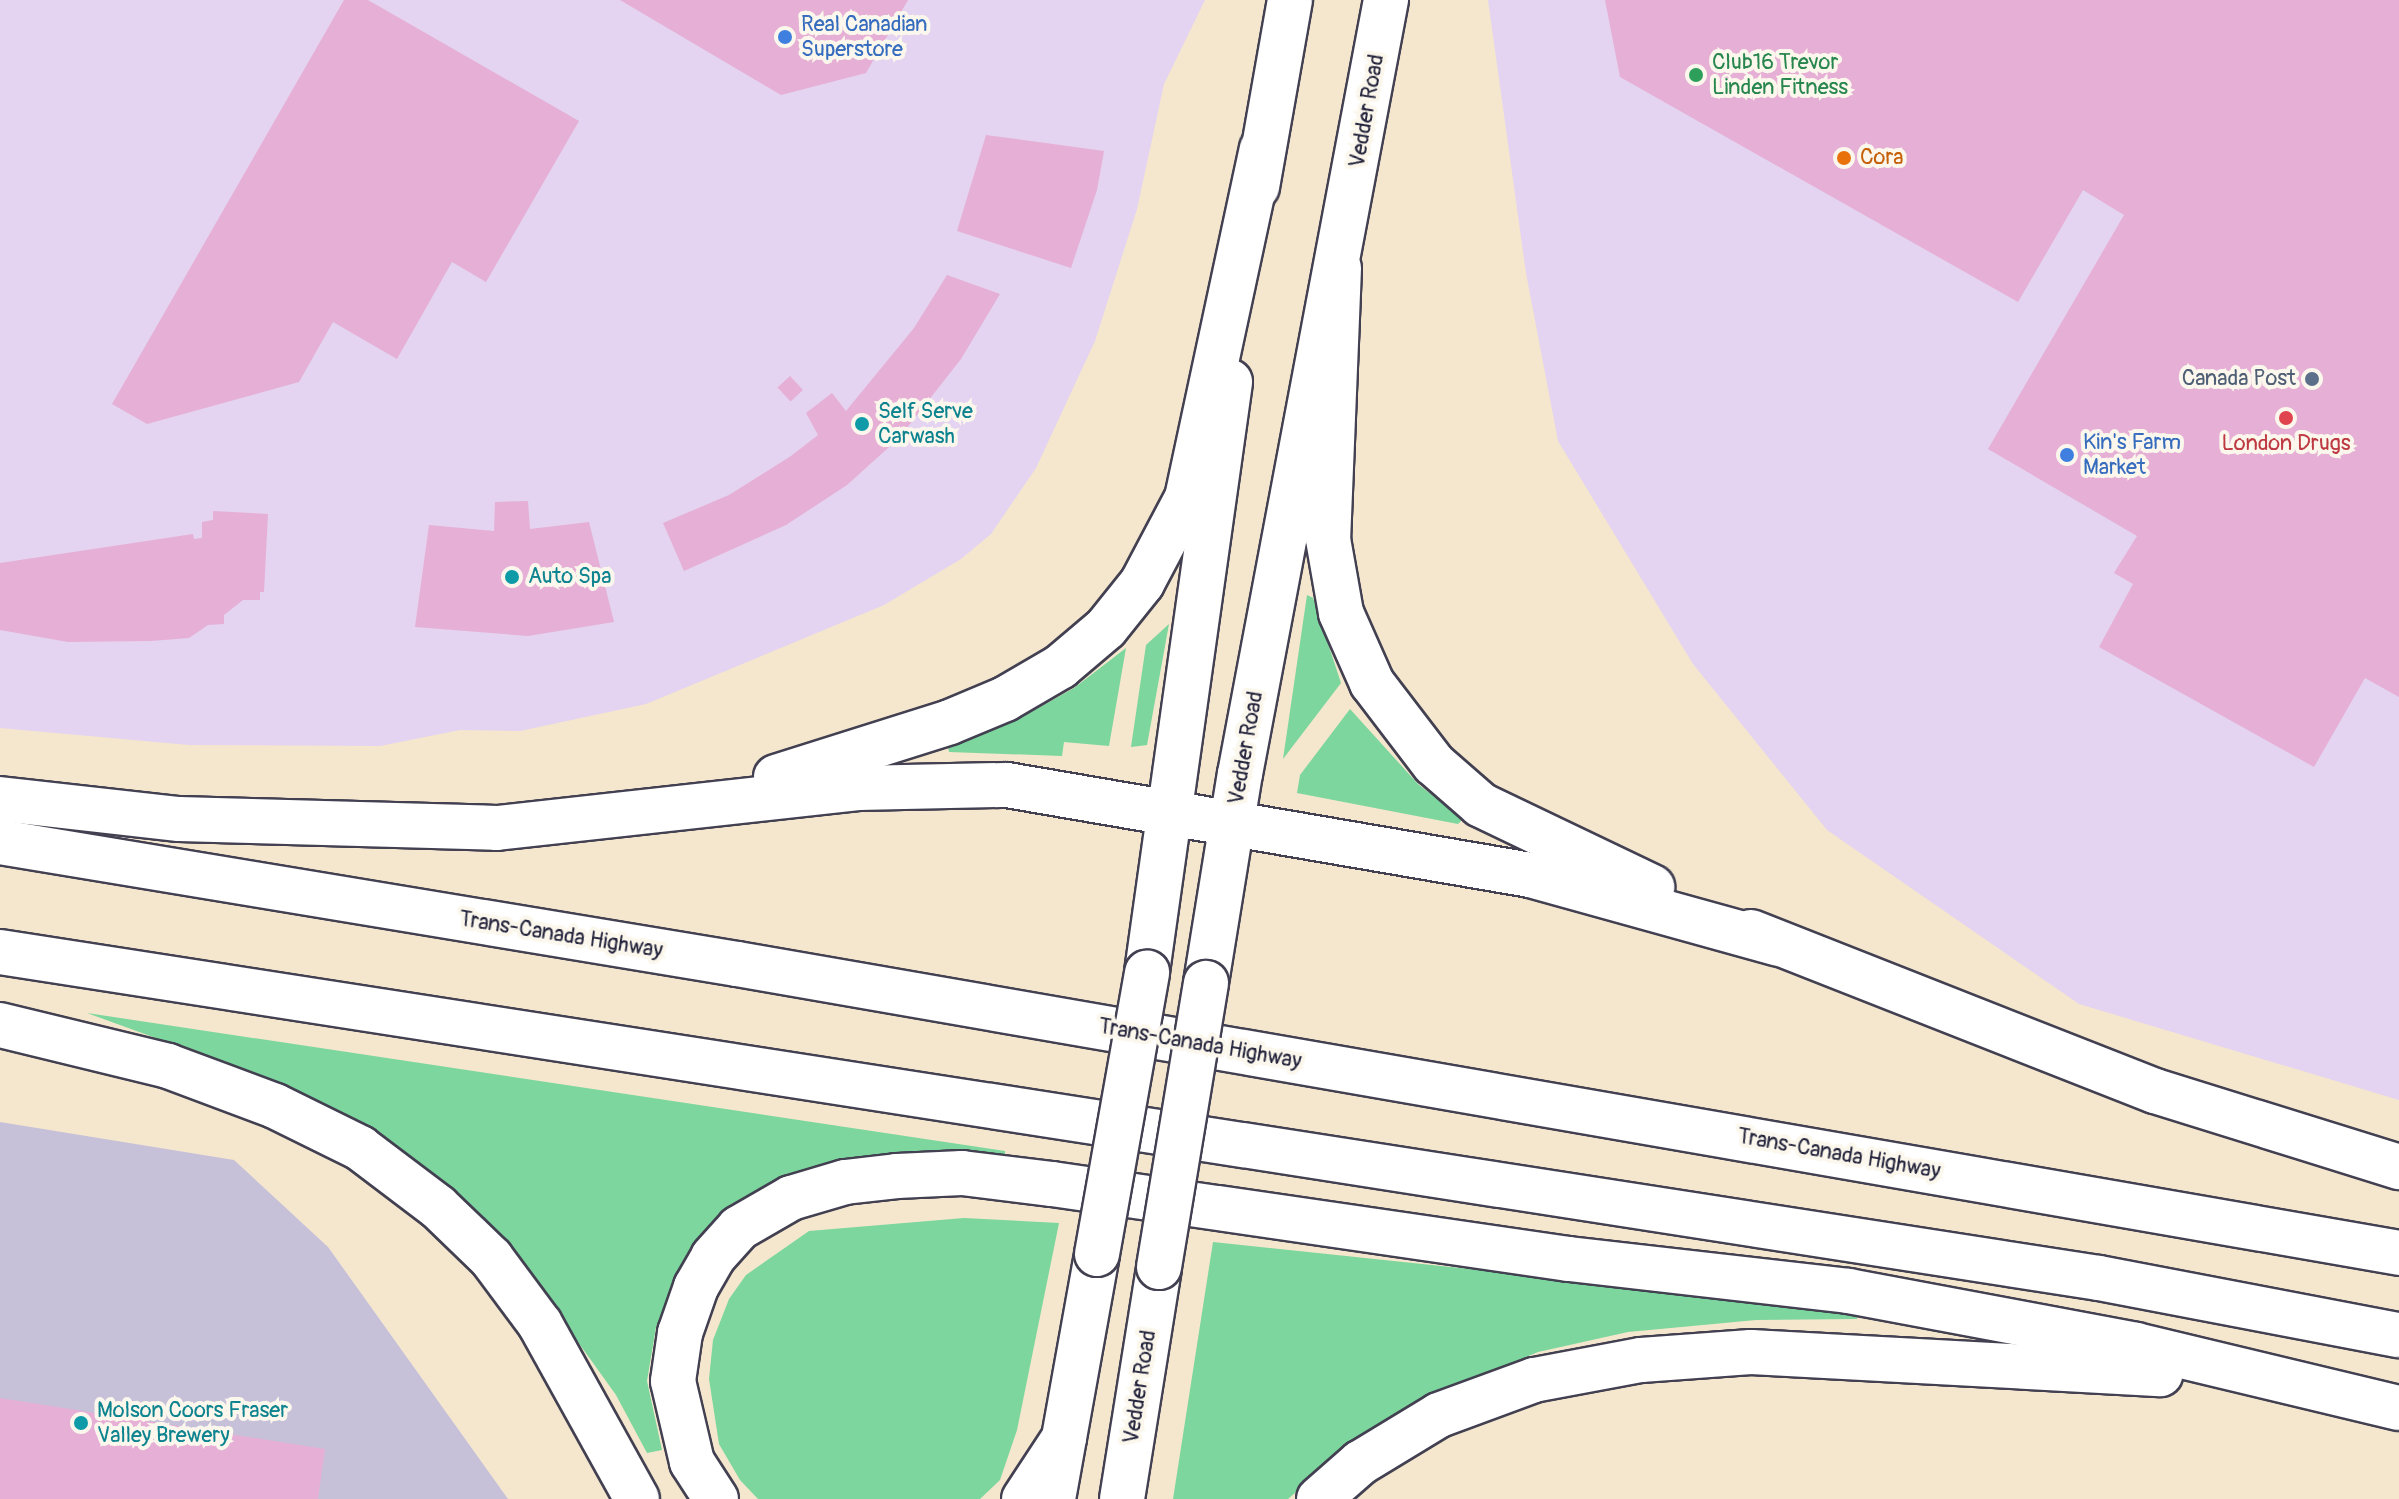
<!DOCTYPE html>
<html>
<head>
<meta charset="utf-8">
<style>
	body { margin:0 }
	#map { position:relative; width:2399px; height:1499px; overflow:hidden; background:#f4e7ce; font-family:Pangolin,sans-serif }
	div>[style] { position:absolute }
	.built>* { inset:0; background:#e4d3f1 }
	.industrial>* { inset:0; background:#c6c0d9 }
	.green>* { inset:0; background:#7cd69d }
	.building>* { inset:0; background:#e6afd6; transform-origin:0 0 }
	.roads { filter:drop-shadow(2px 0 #424051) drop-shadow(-2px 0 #424051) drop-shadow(0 2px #424051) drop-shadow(0 -2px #424051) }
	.secondary>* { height:44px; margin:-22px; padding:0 22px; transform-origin:22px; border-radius:22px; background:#fff }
	.motorway>* { height:44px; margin:-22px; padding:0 22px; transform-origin:22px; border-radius:22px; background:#fff }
	.bridges { filter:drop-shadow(2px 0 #424051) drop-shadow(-2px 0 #424051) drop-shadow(0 2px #424051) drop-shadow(0 -2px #424051) }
	.secondary-bridge>* { height:44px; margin:-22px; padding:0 22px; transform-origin:22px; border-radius:22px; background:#fff }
	.dots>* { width:22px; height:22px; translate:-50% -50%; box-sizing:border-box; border:4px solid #fbf7ec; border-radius:50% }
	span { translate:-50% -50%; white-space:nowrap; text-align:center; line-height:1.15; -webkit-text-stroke:8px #fbf7ec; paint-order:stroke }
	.shop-label { font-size:22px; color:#366cbe }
	.left { translate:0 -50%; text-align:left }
	.leisure-label { font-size:22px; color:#27864d }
	.street-label { font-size:22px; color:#22223b }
	.food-label { font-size:22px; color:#c56008 }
	.service-label { font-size:22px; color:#4e5e75 }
	.right { translate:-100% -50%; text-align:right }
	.culture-label { font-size:22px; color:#0d838f }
	.health-label { font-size:22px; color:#be3a42 }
</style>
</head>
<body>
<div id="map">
	<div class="built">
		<div style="clip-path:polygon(0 0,1205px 0,1164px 84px,1137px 209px,1095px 341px,1036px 468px,991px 534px,961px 559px,884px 605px,646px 704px,520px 731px,460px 730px,380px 746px,189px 745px,0 728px)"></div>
		<div style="clip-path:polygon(1488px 0,2399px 0,2399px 1100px,2079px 1004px,1827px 830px,1693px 664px,1558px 441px,1526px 273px)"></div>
	</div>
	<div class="industrial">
		<div style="clip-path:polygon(0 1122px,234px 1160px,328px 1247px,508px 1499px,0 1499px)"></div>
	</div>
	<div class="green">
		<div style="clip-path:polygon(1307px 595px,1313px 598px,1341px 683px,1283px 759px)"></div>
		<div style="clip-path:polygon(1169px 624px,1147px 745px,1131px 747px,1146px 645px)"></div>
		<div style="clip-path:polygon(1126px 648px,1109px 746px,1064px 742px,1062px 756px,949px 752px,948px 747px,1015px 721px,1074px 688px)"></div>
		<div style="clip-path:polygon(1350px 709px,1418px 784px,1463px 819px,1458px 824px,1297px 793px,1300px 775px)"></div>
		<div style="clip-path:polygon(87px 1013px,1005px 1151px,1005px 1158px,897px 1157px,679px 1279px,656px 1327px,647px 1381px,662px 1450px,647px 1453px,616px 1395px,555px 1310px,448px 1184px,279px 1083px)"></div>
		<div style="clip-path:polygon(964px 1218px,1059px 1223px,1017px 1430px,1000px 1480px,980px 1499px,758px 1499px,740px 1480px,719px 1444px,709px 1379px,713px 1340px,729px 1299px,746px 1275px,809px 1231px)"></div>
		<div style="clip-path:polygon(1213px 1242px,1859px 1310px,1857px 1319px,1756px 1320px,1628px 1332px,1538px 1352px,1428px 1397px,1340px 1454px,1288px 1499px,1173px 1499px)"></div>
	</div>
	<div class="building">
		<div style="clip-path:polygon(344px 0,368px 0,579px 121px,486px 282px,452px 262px,397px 359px,333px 322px,299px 382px,147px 424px,112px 404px)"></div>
		<div style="clip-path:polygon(620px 0,908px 0,866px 73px,781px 95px)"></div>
		<div style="clip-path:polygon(1605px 0,2399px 0,2399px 697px,2365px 678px,2314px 767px,2099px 647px,2133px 584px,2114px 573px,2137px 536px,1988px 449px,2124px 215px,2083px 190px,2018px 302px,1620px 77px)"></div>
		<div style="clip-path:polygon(986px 135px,1104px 151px,1097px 190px,1071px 268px,957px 231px)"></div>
		<div style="clip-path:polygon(947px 275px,1000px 294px,961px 359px,899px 438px,847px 485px,786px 525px,684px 571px,663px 523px,729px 495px,791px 456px,818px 435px,806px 413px,832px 393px,846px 411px,914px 328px)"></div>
		<div style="left:790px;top:376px;width:19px;height:17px;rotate:47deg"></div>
		<div style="clip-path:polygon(528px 501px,530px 529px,589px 522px,614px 622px,528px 636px,415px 627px,429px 525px,494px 531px,495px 502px)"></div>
		<div style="clip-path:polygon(213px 511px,268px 514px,264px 592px,260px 592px,260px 600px,243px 600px,224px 615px,224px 624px,208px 625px,189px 638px,151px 641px,68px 642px,0 630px,0 563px,193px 534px,194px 539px,202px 538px,202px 522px,213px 520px)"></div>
		<div style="clip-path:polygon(0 1398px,325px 1449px,318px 1499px,0 1499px)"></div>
	</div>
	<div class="roads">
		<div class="secondary">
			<div style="left:1257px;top:187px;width:190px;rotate:-80deg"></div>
			<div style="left:1147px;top:972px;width:596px;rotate:-81.99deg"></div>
			<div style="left:1206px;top:983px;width:212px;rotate:-80.8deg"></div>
			<div style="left:1240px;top:774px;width:788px;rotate:-79.32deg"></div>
			<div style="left:1053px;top:1499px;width:249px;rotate:-79.8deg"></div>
			<div style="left:1122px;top:1499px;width:235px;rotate:-80.9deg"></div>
		</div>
		<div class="motorway">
			<div style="left:1339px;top:268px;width:271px;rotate:92.3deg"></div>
			<div style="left:1328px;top:539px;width:75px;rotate:80deg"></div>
			<div style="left:1341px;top:613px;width:77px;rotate:66.1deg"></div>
			<div style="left:1372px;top:683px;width:102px;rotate:52.6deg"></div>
			<div style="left:1434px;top:764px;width:62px;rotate:41.1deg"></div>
			<div style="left:1481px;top:805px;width:190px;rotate:25.6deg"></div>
			<div style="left:776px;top:777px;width:182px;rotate:-17.5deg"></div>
			<div style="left:950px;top:722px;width:60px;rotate:-22.7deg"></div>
			<div style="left:1005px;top:699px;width:64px;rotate:-30.2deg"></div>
			<div style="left:1060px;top:667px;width:60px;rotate:-40.3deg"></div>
			<div style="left:1106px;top:628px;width:58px;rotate:-51.3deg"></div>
			<div style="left:1142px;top:583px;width:96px;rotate:-62.1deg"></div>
			<div style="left:1187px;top:498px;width:357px;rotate:-77.9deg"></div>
			<div style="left:0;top:799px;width:180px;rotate:6.4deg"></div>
			<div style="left:179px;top:819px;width:318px;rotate:1.6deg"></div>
			<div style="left:497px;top:828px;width:363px;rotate:-6.3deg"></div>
			<div style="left:858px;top:788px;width:149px;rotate:-1.2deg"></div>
			<div style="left:1007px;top:785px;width:531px;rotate:9.76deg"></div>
			<div style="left:1530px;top:875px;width:257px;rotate:15.5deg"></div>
			<div style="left:0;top:842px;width:747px;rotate:9.4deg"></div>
			<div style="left:737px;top:964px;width:1687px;rotate:9.86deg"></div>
			<div style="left:1751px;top:932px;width:434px;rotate:21.5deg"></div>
			<div style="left:2155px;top:1091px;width:256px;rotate:17.3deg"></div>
			<div style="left:0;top:952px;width:2124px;rotate:8.83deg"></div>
			<div style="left:2099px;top:1278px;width:305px;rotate:10.8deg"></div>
			<div style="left:0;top:1025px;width:173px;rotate:13.7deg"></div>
			<div style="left:168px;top:1066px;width:114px;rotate:20.5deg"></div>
			<div style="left:275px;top:1106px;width:95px;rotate:26.3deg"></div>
			<div style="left:360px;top:1148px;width:98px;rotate:37.1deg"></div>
			<div style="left:438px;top:1207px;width:74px;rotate:43.9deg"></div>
			<div style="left:491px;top:1258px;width:82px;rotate:53.4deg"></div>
			<div style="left:540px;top:1324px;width:200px;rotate:61deg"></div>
			<div style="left:716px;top:1499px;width:44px;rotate:-123deg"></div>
			<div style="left:692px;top:1462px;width:83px;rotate:-103.2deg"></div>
			<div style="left:673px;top:1381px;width:49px;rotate:-81.7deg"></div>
			<div style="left:680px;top:1333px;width:49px;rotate:-70.8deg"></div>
			<div style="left:696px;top:1287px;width:34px;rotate:-60deg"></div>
			<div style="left:713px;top:1257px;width:39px;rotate:-48deg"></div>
			<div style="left:739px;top:1228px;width:60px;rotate:-30deg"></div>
			<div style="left:791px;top:1198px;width:56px;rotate:-16.5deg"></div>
			<div style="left:845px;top:1182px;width:52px;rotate:-6.6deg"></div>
			<div style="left:897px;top:1176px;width:65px;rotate:-2.6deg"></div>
			<div style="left:962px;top:1173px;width:91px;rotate:7deg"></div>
			<div style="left:1052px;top:1184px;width:522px;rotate:8.25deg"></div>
			<div style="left:1569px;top:1259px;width:281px;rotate:6.5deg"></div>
			<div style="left:1848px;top:1291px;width:293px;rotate:10.6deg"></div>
			<div style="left:2136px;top:1345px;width:270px;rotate:13.5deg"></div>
			<div style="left:1024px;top:1499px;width:73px;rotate:-56.7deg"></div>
			<div style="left:1319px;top:1499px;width:55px;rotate:-41.3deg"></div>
			<div style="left:1360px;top:1463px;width:92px;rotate:-31.3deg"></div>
			<div style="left:1439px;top:1415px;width:101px;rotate:-20.2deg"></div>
			<div style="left:1534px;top:1380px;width:109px;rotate:-10.6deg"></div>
			<div style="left:1641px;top:1360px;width:110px;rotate:-4.2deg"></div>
			<div style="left:1751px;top:1352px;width:410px;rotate:3.1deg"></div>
		</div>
	</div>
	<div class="bridges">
		<div class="secondary-bridge">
			<div style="left:1097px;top:1254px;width:286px;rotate:-79.9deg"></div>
			<div style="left:1159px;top:1267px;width:288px;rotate:-80.6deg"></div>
		</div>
	</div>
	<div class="dots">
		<div style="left:785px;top:37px;background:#3f7fe0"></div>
		<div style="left:1696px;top:75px;background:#2e9e5b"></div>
		<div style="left:1844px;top:158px;background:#e8710a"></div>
		<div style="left:2312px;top:379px;background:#5c6f8a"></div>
		<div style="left:2286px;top:418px;background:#e0444e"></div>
		<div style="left:862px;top:424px;background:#0f9aa8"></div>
		<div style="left:2067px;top:455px;background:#3f7fe0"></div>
		<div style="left:512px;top:577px;background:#0f9aa8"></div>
		<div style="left:81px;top:1423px;background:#0f9aa8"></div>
	</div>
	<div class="shop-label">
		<span class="left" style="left:801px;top:37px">Real Canadian<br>Superstore</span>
		<span class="left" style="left:2083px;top:455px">Kin's Farm<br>Market</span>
	</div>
	<div class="leisure-label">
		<span class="left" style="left:1712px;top:75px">Club16 Trevor<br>Linden Fitness</span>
	</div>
	<div class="street-label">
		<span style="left:1367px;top:111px;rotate:-80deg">Vedder Road</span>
		<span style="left:1246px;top:748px;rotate:-80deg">Vedder Road</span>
		<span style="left:561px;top:935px;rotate:9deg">Trans-Canada Highway</span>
		<span style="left:1200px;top:1044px;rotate:10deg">Trans-Canada Highway</span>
		<span style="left:1839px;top:1154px;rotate:10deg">Trans-Canada Highway</span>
		<span style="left:1140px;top:1387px;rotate:-81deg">Vedder Road</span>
	</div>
	<div class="food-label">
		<span class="left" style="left:1860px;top:158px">Cora</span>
	</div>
	<div class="service-label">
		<span class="right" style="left:2296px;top:379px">Canada Post</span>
	</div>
	<div class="culture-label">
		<span class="left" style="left:878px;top:424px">Self Serve<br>Carwash</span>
		<span class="left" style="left:528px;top:577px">Auto Spa</span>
		<span class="left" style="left:97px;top:1423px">Molson Coors Fraser<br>Valley Brewery</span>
	</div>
	<div class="health-label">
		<span style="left:2286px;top:444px">London Drugs</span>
	</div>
</div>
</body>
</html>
